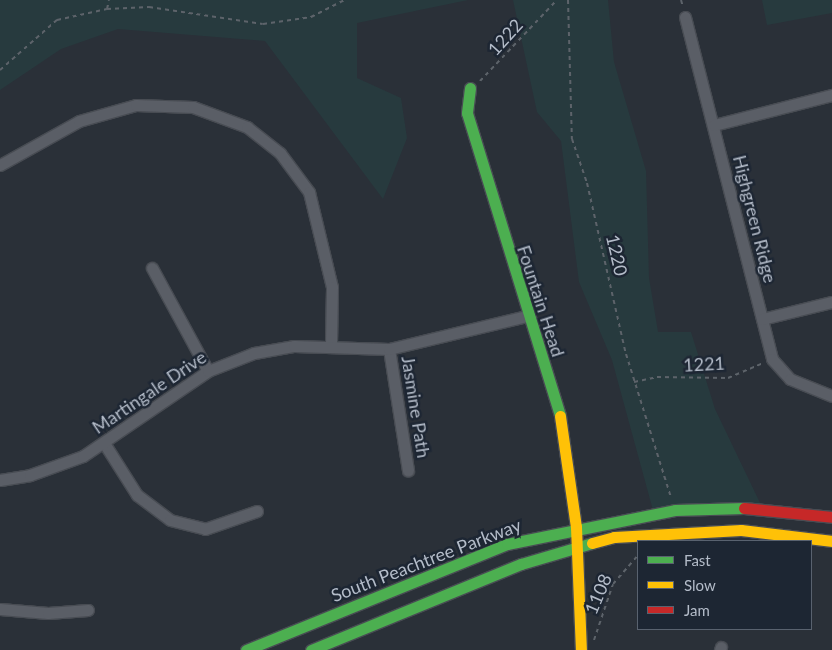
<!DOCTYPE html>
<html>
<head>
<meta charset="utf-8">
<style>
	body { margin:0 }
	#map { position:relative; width:832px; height:650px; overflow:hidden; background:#2a3038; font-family:Lato,sans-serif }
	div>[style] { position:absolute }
	.green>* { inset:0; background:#273a3e }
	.path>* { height:2px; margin-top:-1px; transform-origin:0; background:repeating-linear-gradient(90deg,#5d636a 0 4px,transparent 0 8px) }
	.roads { filter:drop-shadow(1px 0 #484c53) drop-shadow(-1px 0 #484c53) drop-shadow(0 1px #484c53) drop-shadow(0 -1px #484c53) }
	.street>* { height:11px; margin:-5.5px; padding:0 5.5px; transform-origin:5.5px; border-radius:5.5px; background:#5a5e66 }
	.fast>* { height:11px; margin:-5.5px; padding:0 5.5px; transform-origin:5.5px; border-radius:5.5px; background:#4caf50 }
	.slow>* { height:11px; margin:-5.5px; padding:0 5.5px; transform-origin:5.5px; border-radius:5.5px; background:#ffc107 }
	.jam>* { height:11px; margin:-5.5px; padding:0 5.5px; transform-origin:5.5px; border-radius:5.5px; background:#c62828 }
	span { translate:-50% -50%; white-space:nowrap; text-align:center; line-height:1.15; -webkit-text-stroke:5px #1d2633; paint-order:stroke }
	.street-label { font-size:18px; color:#b4bcc9 }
	.legend { position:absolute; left:637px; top:540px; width:175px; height:90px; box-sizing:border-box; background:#1d2633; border:1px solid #59626f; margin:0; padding:6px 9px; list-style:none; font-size:15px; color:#b4bcc9 }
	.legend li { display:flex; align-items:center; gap:10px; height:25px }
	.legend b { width:25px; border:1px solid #59626f }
</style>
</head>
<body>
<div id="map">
	<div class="green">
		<div style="clip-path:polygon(0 0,468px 0,357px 23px,357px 78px,401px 98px,407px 138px,383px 199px,265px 41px,118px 29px,61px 49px,0 90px)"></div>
		<div style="clip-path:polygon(513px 0,608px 0,614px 62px,646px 171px,649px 278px,658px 332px,691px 332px,715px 409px,762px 507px,654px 514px,612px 360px,579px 282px,561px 141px,537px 112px)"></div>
		<div style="clip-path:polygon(762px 0,832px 0,832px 13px,767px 25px)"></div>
	</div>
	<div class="path">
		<div style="left:568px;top:0;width:139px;rotate:88.4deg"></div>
		<div style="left:572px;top:139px;width:46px;rotate:71.2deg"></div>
		<div style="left:587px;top:183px;width:175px;rotate:77.2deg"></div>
		<div style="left:626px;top:354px;width:151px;rotate:72.6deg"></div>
		<div style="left:681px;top:0;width:7px;rotate:74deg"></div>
		<div style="left:107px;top:9px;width:9px;rotate:-77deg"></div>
		<div style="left:0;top:70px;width:76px;rotate:-41.3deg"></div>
		<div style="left:57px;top:20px;width:51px;rotate:-12.4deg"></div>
		<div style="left:107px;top:9px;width:42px;rotate:-2.7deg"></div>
		<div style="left:149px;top:7px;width:115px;rotate:8.5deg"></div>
		<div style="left:263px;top:24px;width:49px;rotate:-8.3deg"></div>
		<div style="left:311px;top:17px;width:38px;rotate:-27deg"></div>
		<div style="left:480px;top:81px;width:112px;rotate:-46.5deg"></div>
		<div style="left:634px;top:382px;width:24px;rotate:-12deg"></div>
		<div style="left:657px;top:377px;width:71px;rotate:0.8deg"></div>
		<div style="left:728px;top:378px;width:38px;rotate:-23deg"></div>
		<div style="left:594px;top:640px;width:59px;rotate:-71.3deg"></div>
		<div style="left:613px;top:584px;width:38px;rotate:-49deg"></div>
	</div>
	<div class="roads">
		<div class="street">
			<div style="left:685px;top:17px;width:353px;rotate:75.7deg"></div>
			<div style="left:772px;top:359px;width:27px;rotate:48deg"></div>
			<div style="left:790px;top:379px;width:45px;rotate:22deg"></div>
			<div style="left:714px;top:125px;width:122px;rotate:-14.3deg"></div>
			<div style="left:0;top:165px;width:90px;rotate:-29.1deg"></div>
			<div style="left:79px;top:121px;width:59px;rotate:-15.7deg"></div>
			<div style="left:136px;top:105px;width:57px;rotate:2deg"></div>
			<div style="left:193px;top:107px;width:58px;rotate:20.3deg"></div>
			<div style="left:247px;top:127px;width:42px;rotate:38.2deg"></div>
			<div style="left:280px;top:153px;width:49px;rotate:53.4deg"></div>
			<div style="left:309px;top:192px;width:98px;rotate:76.4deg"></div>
			<div style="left:332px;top:287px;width:58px;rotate:91deg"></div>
			<div style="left:152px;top:268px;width:117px;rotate:61.5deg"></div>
			<div style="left:762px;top:319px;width:72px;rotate:-13.7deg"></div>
			<div style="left:389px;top:349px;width:123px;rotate:81.1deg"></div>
			<div style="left:104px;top:443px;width:62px;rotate:57.6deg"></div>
			<div style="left:137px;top:495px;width:41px;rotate:37.1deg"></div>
			<div style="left:170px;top:520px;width:36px;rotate:14deg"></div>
			<div style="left:205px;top:529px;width:55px;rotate:-19.1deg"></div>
			<div style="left:0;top:480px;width:30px;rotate:-9deg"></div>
			<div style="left:30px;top:475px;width:56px;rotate:-19.7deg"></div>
			<div style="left:83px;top:456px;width:151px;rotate:-34.2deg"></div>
			<div style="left:208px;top:371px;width:49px;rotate:-21.4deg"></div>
			<div style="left:254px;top:353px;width:41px;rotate:-9.9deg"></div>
			<div style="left:294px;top:346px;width:95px;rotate:1.8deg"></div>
			<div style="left:389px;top:349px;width:141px;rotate:-13.5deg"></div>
			<div style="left:0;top:609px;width:48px;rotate:4.8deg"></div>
			<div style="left:48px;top:613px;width:40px;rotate:-4.3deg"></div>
			<div style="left:720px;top:650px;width:3px;rotate:-72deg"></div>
		</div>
		<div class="fast">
			<div style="left:470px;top:88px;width:25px;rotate:97deg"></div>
			<div style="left:467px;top:113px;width:317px;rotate:72.9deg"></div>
			<div style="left:246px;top:650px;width:282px;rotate:-22.1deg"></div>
			<div style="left:507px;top:544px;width:171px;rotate:-11.4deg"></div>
			<div style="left:675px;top:510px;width:69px;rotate:-1.7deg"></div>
			<div style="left:311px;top:650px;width:227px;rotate:-22.3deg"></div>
			<div style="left:521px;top:564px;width:74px;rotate:-16.5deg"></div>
		</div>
		<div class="slow">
			<div style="left:560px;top:416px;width:112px;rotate:81.8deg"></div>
			<div style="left:576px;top:527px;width:123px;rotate:87.7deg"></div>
			<div style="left:592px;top:543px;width:23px;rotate:-15deg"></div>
			<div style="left:614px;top:537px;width:127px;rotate:-3.2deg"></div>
			<div style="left:741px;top:530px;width:92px;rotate:6.9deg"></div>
		</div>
		<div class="jam">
			<div style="left:744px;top:508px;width:88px;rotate:5.8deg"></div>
		</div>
	</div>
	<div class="street-label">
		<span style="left:505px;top:37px;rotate:-48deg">1222</span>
		<span style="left:755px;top:219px;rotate:76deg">Highgreen Ridge</span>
		<span style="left:617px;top:255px;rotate:77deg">1220</span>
		<span style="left:541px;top:301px;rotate:72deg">Fountain Head</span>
		<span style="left:704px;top:364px;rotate:-3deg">1221</span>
		<span style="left:149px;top:392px;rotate:-34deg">Martingale Drive</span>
		<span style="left:416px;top:407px;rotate:81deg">Jasmine Path</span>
		<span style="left:426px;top:560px;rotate:-21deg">South Peachtree Parkway</span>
		<span style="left:598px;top:594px;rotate:-67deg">1108</span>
	</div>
	<ul class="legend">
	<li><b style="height:6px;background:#4caf50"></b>Fast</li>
	<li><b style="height:6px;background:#ffc107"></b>Slow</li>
	<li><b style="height:6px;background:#c62828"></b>Jam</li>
	</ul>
</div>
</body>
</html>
